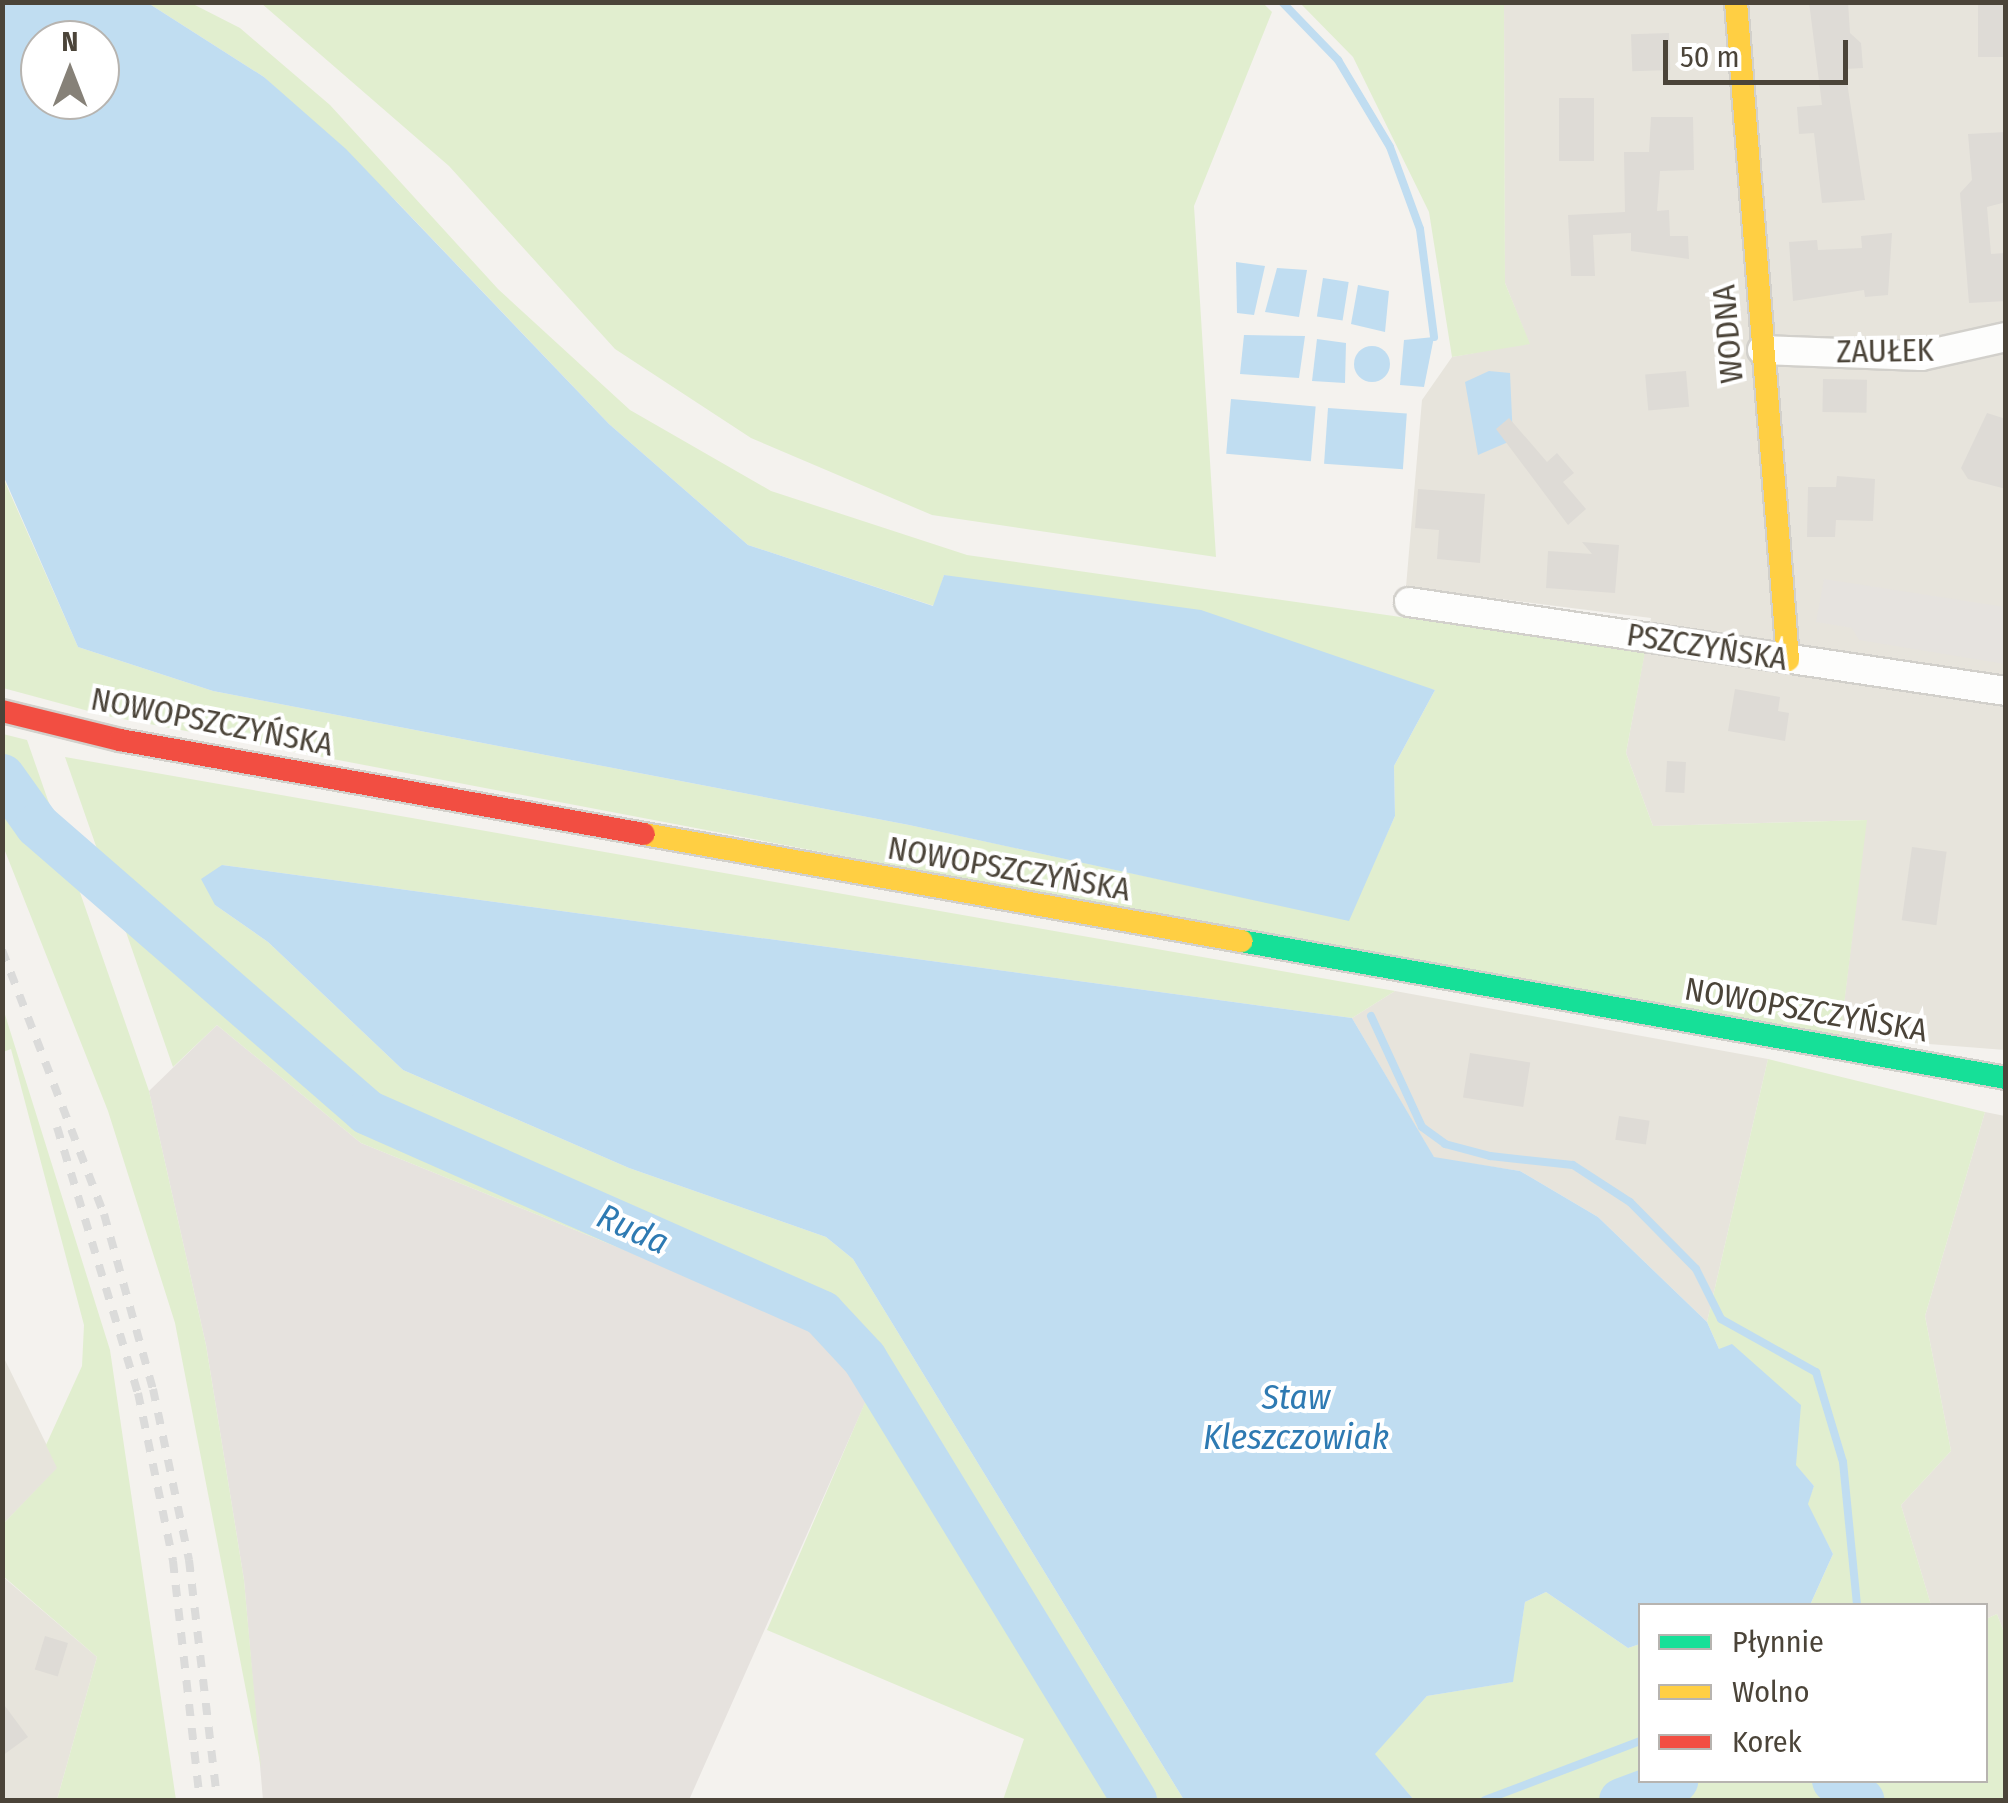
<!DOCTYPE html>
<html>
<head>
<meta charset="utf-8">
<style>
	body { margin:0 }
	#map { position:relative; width:2008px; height:1803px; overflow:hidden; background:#f4f2ee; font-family:"Fira Sans Condensed",sans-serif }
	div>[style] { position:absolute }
	.residential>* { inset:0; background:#e7e4dc }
	.industrial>* { inset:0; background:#e6e2de }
	.green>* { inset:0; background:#e1eecf }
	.parking>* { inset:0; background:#e6e3df }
	.water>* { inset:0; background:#c0ddf1; transform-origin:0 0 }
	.round { border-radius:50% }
	.stream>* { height:8px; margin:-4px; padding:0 4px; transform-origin:4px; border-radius:4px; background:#c0ddf1 }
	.river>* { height:45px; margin:-22.5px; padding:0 22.5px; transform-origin:22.5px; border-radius:22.5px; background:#c0ddf1 }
	.building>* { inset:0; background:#dedbd6; transform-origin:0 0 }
	.roads { filter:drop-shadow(2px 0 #d2d0cb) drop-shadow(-2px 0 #d2d0cb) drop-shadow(0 2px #d2d0cb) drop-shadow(0 -2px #d2d0cb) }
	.street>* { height:28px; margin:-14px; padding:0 14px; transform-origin:14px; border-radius:14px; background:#fdfdfc }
	.fast>* { height:22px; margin:-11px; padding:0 11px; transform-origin:11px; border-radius:11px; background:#16e098 }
	.slow>* { height:22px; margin:-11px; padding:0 11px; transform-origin:11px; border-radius:11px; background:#ffcf43 }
	.jam>* { height:22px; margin:-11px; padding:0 11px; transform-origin:11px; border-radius:11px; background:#f24e42 }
	.rail>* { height:8px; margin-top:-4px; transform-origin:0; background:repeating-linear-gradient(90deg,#dbdbda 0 12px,transparent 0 24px) }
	span { translate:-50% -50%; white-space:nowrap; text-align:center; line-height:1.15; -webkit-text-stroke:8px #fff; paint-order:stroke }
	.street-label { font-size:32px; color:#4b4439 }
	.water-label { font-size:35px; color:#2e7ab2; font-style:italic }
	.frame { position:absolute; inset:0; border:5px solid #4b4439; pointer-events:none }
	.legend { position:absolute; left:1638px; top:1603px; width:350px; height:180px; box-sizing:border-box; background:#fff; border:2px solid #b7b4b0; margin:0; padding:12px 18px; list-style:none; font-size:30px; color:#4b4439 }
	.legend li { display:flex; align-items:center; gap:20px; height:50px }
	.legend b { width:50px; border:2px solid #b7b4b0 }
	.north { position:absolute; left:20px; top:20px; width:100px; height:100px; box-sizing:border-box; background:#fff; border:2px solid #b7b4b0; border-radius:50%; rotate:0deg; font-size:28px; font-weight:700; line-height:40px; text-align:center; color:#4b4439 }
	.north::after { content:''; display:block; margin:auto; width:35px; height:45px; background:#868178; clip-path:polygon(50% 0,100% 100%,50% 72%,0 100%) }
	.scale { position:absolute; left:1663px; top:40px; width:185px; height:45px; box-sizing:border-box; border:5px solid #4b4439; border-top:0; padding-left:12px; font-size:30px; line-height:35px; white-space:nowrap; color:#4b4439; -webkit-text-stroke:8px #fff; paint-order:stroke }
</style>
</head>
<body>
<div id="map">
	<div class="residential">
		<div style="clip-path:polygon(1504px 3px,2005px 3px,2005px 1050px,1840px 1037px,1866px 820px,1653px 826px,1626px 753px,1651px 618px,1406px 587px,1422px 400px,1452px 357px,1529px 343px,1505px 283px)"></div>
		<div style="clip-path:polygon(1395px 991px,1768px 1059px,1707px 1322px,1598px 1217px,1520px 1171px,1434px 1158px,1352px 1018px)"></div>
		<div style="clip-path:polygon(1985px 1112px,2005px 1116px,2005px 1635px,1997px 1614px,1986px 1619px,1986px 1606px,1931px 1605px,1901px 1505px,1951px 1451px,1925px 1316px)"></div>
		<div style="clip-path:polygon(2px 1354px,58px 1468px,3px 1524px,2px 1524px)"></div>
		<div style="clip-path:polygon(2px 1576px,97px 1657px,57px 1800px,3px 1800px)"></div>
	</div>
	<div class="industrial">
		<div style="clip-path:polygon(217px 1025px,361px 1143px,819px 1329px,870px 1392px,689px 1800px,263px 1800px,244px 1580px,206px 1345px,149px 1091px)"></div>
	</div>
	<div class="green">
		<div style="clip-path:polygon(148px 3px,191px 3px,240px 28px,330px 105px,498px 289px,630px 410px,771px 491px,967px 555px,1645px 652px,1626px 753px,1653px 826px,1867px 820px,1840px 1037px,984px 883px,107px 716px,3px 688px,2px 475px,78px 647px,213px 691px,909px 825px,1348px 920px,1395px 816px,1394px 766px,1435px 690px,944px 575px,934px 606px,748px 545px,609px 424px,397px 202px,264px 77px)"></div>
		<div style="clip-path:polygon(261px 3px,1263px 3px,1272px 12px,1194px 206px,1216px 557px,932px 515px,751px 438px,615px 349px,449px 166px)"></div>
		<div style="clip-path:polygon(1300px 3px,1504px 3px,1505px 283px,1530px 344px,1452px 357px,1429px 212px,1353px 57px)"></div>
		<div style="clip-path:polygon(3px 734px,27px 740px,149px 1091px,206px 1345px,244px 1580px,261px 1768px,175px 1323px,108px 1111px,3px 846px)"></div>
		<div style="clip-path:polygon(65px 757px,1395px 991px,1352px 1018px,222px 865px,215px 905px,268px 942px,403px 1070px,629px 1168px,826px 1237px,853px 1259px,1184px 1800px,1003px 1800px,1024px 1739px,767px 1630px,870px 1391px,819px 1329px,361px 1143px,217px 1025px,173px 1067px)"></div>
		<div style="clip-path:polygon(2px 1005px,110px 1350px,176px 1800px,57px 1800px,97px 1657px,3px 1576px,3px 1524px,57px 1468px,46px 1445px,82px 1366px,84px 1325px,11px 1049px,3px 1052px)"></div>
		<div style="clip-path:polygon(1768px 1059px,1985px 1112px,1925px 1316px,1951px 1451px,1901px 1505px,1931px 1605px,1810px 1605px,1833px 1554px,1807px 1504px,1814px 1486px,1795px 1465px,1800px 1405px,1719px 1349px,1707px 1322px)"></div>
		<div style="clip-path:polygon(1546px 1592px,1628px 1648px,1640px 1644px,1640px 1780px,1986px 1780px,1986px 1619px,1997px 1614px,2005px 1635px,2005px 1800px,1414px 1800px,1374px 1754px,1427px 1696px,1512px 1682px,1525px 1602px)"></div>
	</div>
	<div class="parking">
		<div style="clip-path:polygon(1824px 579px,2005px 607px,2005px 664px,1859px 640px,1852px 628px,1816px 622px)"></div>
	</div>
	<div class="water">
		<div style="clip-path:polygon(evenodd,2px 3px,148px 3px,264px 77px,346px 149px,609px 424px,748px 545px,933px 606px,944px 575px,1201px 610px,1435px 690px,1394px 766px,1395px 816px,1349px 921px,909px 825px,213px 691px,78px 647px,3px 475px,2px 3px,40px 40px,100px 40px,100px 100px,40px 100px,40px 40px)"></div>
		<div style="clip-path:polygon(1236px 262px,1265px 266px,1254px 315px,1237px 313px)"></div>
		<div style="clip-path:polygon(1277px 268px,1307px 270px,1299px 317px,1265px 312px)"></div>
		<div style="left:1323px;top:278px;width:26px;height:39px;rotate:9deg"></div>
		<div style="clip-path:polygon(1358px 285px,1389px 291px,1385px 332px,1351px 324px)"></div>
		<div style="clip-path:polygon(1244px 335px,1305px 336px,1299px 378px,1240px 374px)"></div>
		<div style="clip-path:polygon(1434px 337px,1424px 387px,1400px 385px,1404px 340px)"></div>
		<div style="clip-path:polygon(1317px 339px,1346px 343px,1345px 383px,1312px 381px)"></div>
		<div class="round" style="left:1354px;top:346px;width:36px;height:36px"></div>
		<div style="clip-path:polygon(1489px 371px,1510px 373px,1513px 440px,1478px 455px,1465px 382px)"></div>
		<div style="left:1231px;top:399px;width:85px;height:55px;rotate:5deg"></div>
		<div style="left:1328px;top:408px;width:79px;height:56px;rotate:4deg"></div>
		<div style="clip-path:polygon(222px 865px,1352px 1018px,1434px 1157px,1520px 1171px,1598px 1217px,1707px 1322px,1719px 1349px,1732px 1344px,1801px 1405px,1796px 1465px,1814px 1486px,1808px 1504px,1833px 1554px,1810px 1605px,1640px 1606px,1640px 1644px,1628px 1648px,1546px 1592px,1525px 1602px,1513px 1682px,1427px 1696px,1375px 1754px,1414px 1800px,1184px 1800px,853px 1259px,826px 1237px,629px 1168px,403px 1070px,268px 942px,215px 905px,201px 879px)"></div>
	</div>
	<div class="stream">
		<div style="left:1282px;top:2px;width:81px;rotate:46deg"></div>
		<div style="left:1338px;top:60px;width:101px;rotate:59.1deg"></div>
		<div style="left:1390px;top:147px;width:87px;rotate:69.9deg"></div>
		<div style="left:1420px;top:229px;width:109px;rotate:82.6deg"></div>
		<div style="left:1371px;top:1016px;width:122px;rotate:65.3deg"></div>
		<div style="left:1422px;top:1127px;width:29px;rotate:36deg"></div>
		<div style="left:1445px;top:1144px;width:47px;rotate:14.9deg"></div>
		<div style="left:1490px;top:1156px;width:83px;rotate:6.2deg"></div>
		<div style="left:1573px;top:1165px;width:68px;rotate:33deg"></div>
		<div style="left:1630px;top:1202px;width:94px;rotate:45.4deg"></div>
		<div style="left:1696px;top:1269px;width:56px;rotate:63.4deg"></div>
		<div style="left:1721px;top:1319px;width:109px;rotate:29.2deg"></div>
		<div style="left:1816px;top:1372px;width:94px;rotate:73.3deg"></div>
		<div style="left:1843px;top:1462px;width:145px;rotate:84.4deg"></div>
		<div style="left:1485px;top:1800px;width:166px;rotate:-20.8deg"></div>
	</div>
	<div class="river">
		<div style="left:2px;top:776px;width:60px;rotate:54.5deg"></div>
		<div style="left:37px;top:825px;width:437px;rotate:41deg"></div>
		<div style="left:367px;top:1112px;width:497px;rotate:23.8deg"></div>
		<div style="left:822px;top:1313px;width:62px;rotate:47deg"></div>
		<div style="left:864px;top:1358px;width:518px;rotate:58.58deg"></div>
		<div style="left:1834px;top:1780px;width:34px;rotate:36deg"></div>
		<div style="left:1621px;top:1800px;width:58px;rotate:-20.3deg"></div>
	</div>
	<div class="building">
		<div style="clip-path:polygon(1809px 2px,1848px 2px,1850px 33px,1861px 43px,1863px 68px,1845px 69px,1865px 200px,1822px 203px,1814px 133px,1799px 134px,1797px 107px,1822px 105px)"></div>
		<div style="left:1978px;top:2px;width:28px;height:55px"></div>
		<div style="left:1669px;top:33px;width:37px;height:38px;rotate:88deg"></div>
		<div style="left:1559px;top:98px;width:35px;height:63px"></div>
		<div style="clip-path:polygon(1651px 117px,1693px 117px,1694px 170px,1660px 171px,1657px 211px,1669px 210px,1670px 236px,1688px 236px,1689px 259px,1631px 251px,1631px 233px,1593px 235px,1595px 276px,1571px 276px,1568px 215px,1625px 212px,1624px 152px,1649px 152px)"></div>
		<div style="clip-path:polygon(2006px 132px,2006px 202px,1987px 207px,1991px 254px,2005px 253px,2006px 301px,1969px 303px,1960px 193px,1972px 180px,1968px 134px)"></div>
		<div style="clip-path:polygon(1892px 233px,1888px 295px,1865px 297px,1864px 290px,1793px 301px,1789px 242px,1817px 240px,1818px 250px,1862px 248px,1861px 236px)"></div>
		<div style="left:1686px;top:371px;width:36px;height:41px;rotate:85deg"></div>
		<div style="left:1823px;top:379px;width:44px;height:33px;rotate:1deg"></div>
		<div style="clip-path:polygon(1987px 413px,2006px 419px,2006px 489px,1968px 479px,1961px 468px)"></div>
		<div style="clip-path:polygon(1509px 418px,1547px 462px,1557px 453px,1574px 473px,1563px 482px,1586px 509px,1568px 525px,1496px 429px)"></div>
		<div style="clip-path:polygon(1837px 476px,1875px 479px,1873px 521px,1836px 520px,1835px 537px,1807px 537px,1808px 487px,1836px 487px)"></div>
		<div style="clip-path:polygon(1418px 489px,1485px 494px,1480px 563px,1437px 559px,1439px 530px,1415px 528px)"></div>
		<div style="clip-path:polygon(1582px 542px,1619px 545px,1615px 593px,1546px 588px,1548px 551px,1592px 554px)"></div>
		<div style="clip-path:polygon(1735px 689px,1780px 697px,1778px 711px,1789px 713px,1785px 741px,1728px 731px)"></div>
		<div style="left:1667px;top:761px;width:19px;height:31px;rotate:3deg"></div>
		<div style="left:1912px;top:847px;width:35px;height:74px;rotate:8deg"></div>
		<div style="left:1470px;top:1053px;width:61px;height:45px;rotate:9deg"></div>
		<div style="left:1619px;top:1116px;width:31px;height:24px;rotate:9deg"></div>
		<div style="left:45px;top:1636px;width:24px;height:35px;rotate:17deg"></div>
		<div style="clip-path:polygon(2px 1702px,28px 1737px,2px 1756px)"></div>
	</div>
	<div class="roads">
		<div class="street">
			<div style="left:1762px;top:350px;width:159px;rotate:2.2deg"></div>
			<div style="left:1921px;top:356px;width:87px;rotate:-12.6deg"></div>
			<div style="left:1409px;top:602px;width:604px;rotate:8.48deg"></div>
		</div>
		<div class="fast">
			<div style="left:1241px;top:941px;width:777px;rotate:10.15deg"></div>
		</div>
		<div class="slow">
			<div style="left:1736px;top:2px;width:660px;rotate:85.48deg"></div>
			<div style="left:644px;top:834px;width:607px;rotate:10.16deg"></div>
		</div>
		<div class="jam">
			<div style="left:2px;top:711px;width:122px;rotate:13.8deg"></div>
			<div style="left:120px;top:740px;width:532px;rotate:10.17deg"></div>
		</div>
	</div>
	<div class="rail">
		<div style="left:2px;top:950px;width:283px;rotate:68.9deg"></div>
		<div style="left:104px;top:1214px;width:182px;rotate:74.4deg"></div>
		<div style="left:153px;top:1389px;width:175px;rotate:78.1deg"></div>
		<div style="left:189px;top:1560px;width:242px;rotate:83.3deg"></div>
		<div style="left:57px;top:1127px;width:278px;rotate:73.1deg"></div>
		<div style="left:138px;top:1393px;width:172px;rotate:78.2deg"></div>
		<div style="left:173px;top:1561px;width:241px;rotate:83.6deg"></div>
	</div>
	<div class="street-label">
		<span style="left:1728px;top:334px;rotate:-95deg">WODNA</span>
		<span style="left:1885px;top:351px;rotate:-1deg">ZAUŁEK</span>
		<span style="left:1707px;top:647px;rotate:9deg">PSZCZYŃSKA</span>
		<span style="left:212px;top:722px;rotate:11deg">NOWOPSZCZYŃSKA</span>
		<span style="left:1009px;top:869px;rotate:10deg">NOWOPSZCZYŃSKA</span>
		<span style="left:1806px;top:1010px;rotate:10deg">NOWOPSZCZYŃSKA</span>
	</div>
	<div class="water-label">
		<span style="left:633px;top:1229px;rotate:24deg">Ruda</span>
		<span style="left:1296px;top:1417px">Staw<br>Kleszczowiak</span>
	</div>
	<div class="frame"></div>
	<ul class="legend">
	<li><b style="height:12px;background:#16e098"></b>Płynnie</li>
	<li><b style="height:12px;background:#ffcf43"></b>Wolno</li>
	<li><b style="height:12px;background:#f24e42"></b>Korek</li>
	</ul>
	<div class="north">N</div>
	<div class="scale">50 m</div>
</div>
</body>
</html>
